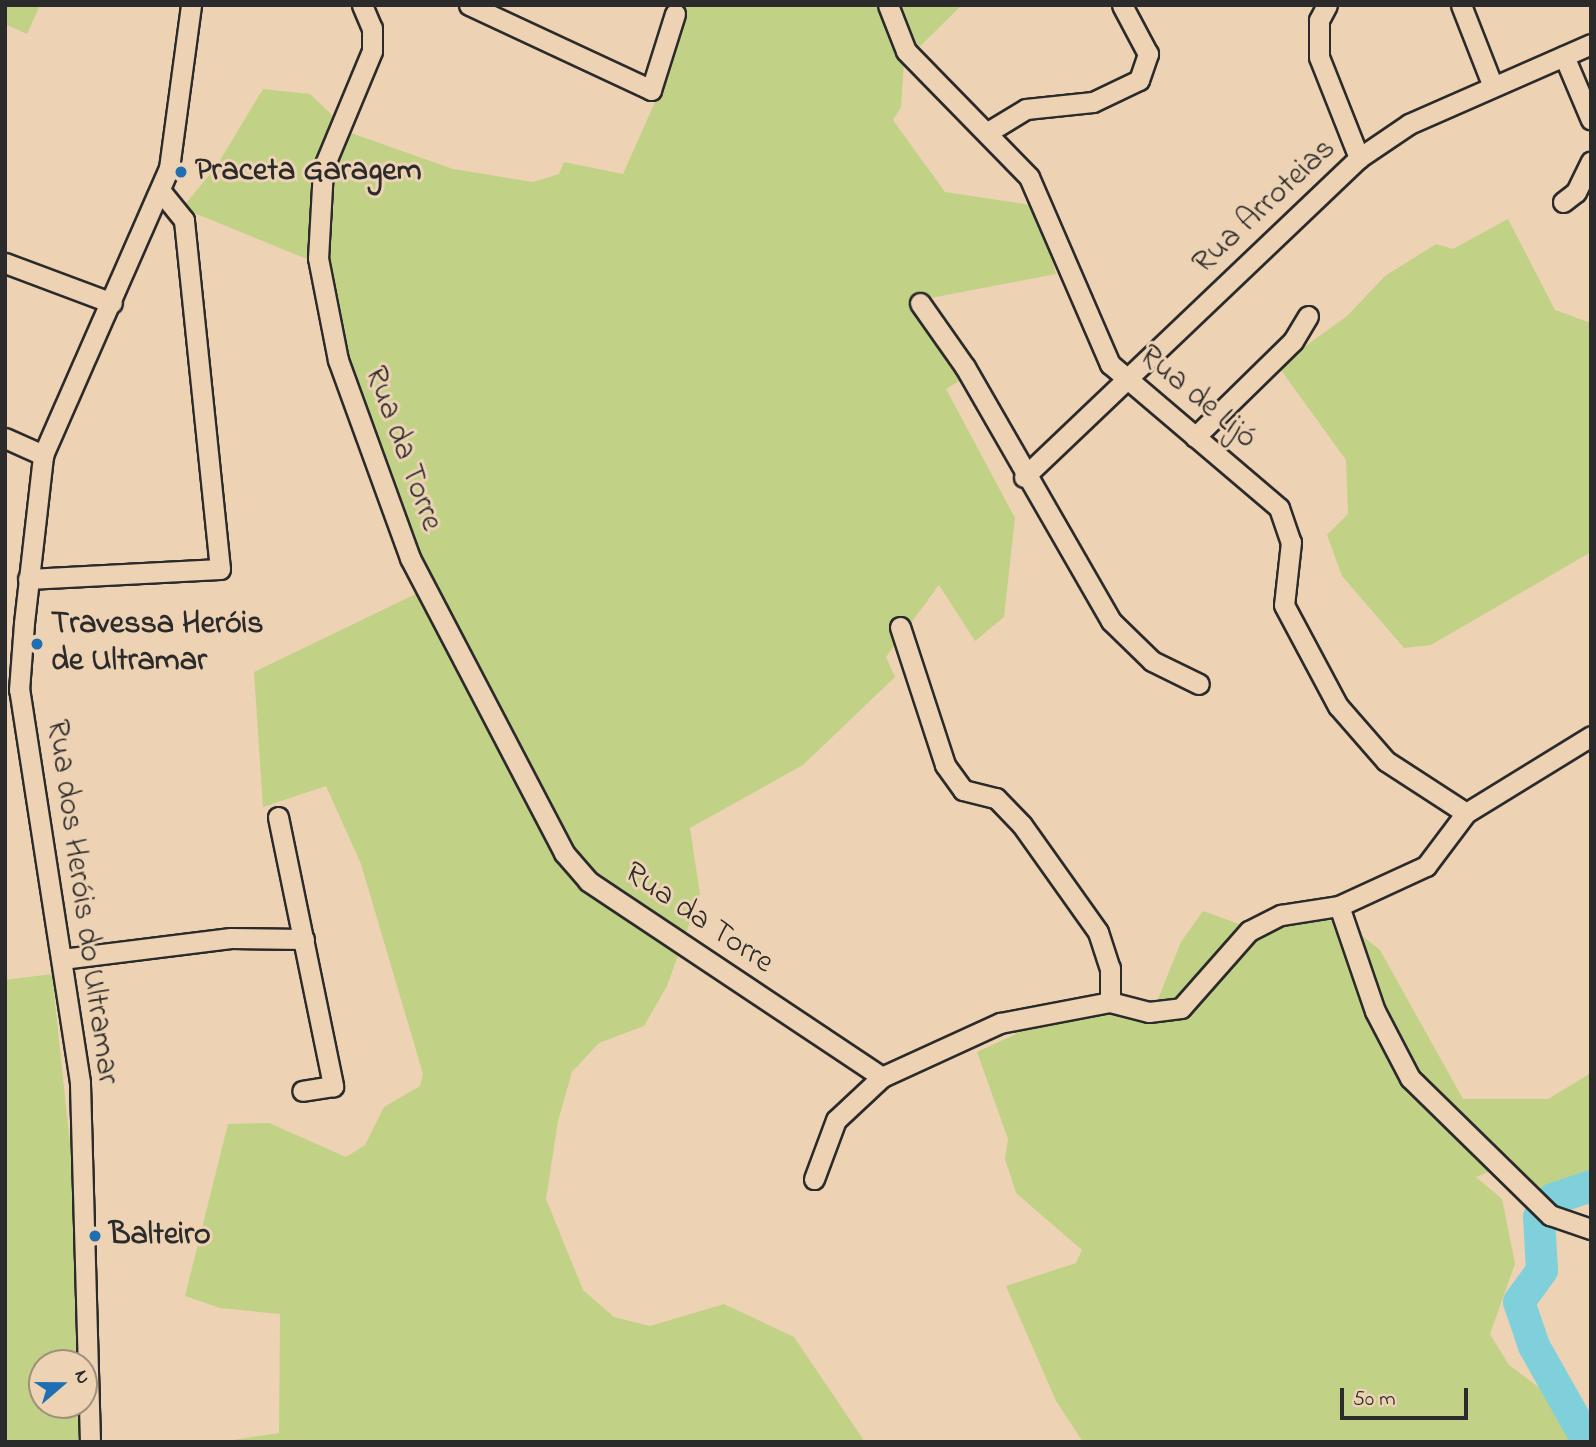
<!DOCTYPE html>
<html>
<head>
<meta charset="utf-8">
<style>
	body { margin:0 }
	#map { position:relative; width:1596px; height:1447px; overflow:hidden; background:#edd2b4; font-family:"Indie Flower",sans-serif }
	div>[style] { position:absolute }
	.green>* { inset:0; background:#c1d287 }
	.river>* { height:32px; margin:-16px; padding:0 16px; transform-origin:16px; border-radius:16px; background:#80d0db }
	.roads { filter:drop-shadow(2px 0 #2b2b2b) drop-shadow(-2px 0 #2b2b2b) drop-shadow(0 2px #2b2b2b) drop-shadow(0 -2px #2b2b2b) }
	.minor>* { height:19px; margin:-9.5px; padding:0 9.5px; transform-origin:9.5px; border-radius:9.5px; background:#edd2b4 }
	.dots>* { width:19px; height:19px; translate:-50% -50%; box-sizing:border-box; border:4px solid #edd2b4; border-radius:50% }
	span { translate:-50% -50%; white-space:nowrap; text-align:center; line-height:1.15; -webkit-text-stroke:6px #edd2b4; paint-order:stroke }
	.poi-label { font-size:32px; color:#2b2b2b; font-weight:700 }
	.left { translate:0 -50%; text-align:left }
	.street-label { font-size:32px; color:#2b2b2b }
	.frame { position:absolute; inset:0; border:7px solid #2b2b2b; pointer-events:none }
	.north { position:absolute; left:28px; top:1349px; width:70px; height:70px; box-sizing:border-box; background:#edd2b4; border:2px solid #9f8f7d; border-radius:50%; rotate:70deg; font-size:19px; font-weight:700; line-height:28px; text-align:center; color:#2b2b2b }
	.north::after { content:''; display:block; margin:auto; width:24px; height:32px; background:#1f6fb2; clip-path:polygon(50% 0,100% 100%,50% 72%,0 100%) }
	.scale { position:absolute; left:1340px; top:1388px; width:128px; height:32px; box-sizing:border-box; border:4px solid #2b2b2b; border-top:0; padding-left:9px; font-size:21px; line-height:24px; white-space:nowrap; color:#2b2b2b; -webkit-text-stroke:5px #edd2b4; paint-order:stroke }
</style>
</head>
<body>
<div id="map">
	<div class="green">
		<div style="clip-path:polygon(5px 5px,40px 5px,27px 34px,5px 24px)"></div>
		<div style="clip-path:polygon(681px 5px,962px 5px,904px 62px,901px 107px,893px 120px,945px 192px,1037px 206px,1056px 274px,915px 301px,966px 377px,946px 389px,1015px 518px,1004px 617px,975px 641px,939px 585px,886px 657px,895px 677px,803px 765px,690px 828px,700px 894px,667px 986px,644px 1026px,599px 1043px,572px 1072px,558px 1121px,546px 1199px,583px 1290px,614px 1317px,650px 1326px,724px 1304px,794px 1337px,865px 1442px,219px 1442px,279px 1433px,280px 1314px,220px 1308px,185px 1296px,228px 1124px,269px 1123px,346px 1157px,365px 1145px,384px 1107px,420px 1086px,423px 1074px,361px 864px,326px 786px,263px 807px,254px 672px,426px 589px,361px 425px,324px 266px,182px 208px,216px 167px,263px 89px,310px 94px,351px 133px,453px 169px,533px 182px,559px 174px,564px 162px,623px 174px,655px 102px)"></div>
		<div style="clip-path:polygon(1508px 219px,1555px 310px,1591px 323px,1591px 552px,1431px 645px,1404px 648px,1342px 576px,1327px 535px,1348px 514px,1346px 460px,1278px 366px,1347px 316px,1385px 276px,1436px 244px,1453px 249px)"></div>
		<div style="clip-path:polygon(1203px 911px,1242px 925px,1314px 916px,1350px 926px,1380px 950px,1463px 1099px,1548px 1099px,1591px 1073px,1591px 1185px,1554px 1197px,1500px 1167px,1476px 1177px,1502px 1199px,1515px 1264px,1490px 1334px,1509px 1365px,1591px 1427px,1591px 1442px,1083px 1442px,1056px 1401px,1006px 1286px,1076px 1263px,1082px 1250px,1016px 1193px,1005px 1159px,1008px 1139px,977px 1052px,1016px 1034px,1014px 1027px,1121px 1012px,1158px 999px,1181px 942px)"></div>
		<div style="clip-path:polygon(52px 974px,71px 1154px,82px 1363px,42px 1363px,42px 1405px,84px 1405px,87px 1442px,5px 1442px,5px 980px)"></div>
	</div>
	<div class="river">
		<div style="left:1588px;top:1442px;width:110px;rotate:-119.4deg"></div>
		<div style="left:1534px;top:1346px;width:46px;rotate:-108.8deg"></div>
		<div style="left:1519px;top:1302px;width:39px;rotate:-54deg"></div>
		<div style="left:1542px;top:1270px;width:53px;rotate:-93.2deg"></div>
		<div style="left:1539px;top:1217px;width:23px;rotate:-52deg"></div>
		<div style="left:1553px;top:1199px;width:40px;rotate:-18.9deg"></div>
	</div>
	<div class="roads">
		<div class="minor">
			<div style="left:362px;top:5px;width:25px;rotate:67deg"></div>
			<div style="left:372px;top:28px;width:23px;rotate:90deg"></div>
			<div style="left:372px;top:51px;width:128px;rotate:112.6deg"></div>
			<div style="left:323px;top:169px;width:89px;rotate:93.2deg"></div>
			<div style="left:318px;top:258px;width:104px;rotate:78.9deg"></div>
			<div style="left:338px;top:360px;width:211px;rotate:70deg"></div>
			<div style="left:410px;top:558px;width:333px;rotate:62.4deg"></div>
			<div style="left:564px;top:853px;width:37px;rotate:49deg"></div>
			<div style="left:588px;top:881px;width:353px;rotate:33.7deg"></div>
			<div style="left:882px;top:1077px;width:130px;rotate:-24.6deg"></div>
			<div style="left:1000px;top:1023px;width:112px;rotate:-10.8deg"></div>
			<div style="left:1110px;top:1002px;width:40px;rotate:14.4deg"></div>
			<div style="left:1149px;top:1012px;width:32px;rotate:-7deg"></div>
			<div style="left:1181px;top:1008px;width:103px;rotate:-48.6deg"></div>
			<div style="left:1249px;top:931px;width:36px;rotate:-27deg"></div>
			<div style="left:1281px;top:915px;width:59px;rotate:-8.8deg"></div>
			<div style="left:1339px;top:906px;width:96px;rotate:-24.7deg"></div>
			<div style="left:1426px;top:866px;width:66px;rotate:-53deg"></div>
			<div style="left:1466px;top:813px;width:147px;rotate:-31.6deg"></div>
			<div style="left:469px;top:5px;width:201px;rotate:25deg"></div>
			<div style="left:651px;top:90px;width:80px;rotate:-72.5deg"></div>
			<div style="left:888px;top:5px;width:49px;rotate:68.6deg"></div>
			<div style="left:906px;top:51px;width:176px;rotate:45.7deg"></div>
			<div style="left:1029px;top:177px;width:204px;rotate:66.6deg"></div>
			<div style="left:1110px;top:364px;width:222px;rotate:40.4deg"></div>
			<div style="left:1279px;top:508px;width:36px;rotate:71deg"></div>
			<div style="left:1291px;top:542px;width:63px;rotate:96.3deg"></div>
			<div style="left:1284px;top:605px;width:115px;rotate:61.9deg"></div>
			<div style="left:1338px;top:706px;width:73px;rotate:48.9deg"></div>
			<div style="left:1386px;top:761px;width:95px;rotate:33deg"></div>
			<div style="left:1327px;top:5px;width:17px;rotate:118deg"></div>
			<div style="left:1319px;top:20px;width:37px;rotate:90deg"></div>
			<div style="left:1319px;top:57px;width:109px;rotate:68.4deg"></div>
			<div style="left:1461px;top:5px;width:85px;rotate:68.6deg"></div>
			<div style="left:1564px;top:56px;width:69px;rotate:67.1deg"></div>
			<div style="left:988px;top:132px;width:44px;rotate:-31.2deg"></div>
			<div style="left:1026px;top:109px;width:67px;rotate:-6deg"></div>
			<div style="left:1093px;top:102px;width:51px;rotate:-25.6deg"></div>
			<div style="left:1139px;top:80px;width:28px;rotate:-71deg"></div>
			<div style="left:1148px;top:54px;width:55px;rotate:-118deg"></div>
			<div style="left:1563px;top:202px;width:16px;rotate:-38deg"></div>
			<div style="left:1576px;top:192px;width:34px;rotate:-64deg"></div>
			<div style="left:5px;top:263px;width:114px;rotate:20.5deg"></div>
			<div style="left:920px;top:303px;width:78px;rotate:54.9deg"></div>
			<div style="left:965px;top:367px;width:293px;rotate:60.1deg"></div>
			<div style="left:1111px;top:621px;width:57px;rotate:44.3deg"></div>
			<div style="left:1152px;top:661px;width:52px;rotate:26.1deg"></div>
			<div style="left:1195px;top:437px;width:137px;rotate:-44.4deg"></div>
			<div style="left:1293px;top:341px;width:29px;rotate:-59deg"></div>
			<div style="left:5px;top:438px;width:42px;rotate:24.1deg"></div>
			<div style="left:1024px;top:477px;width:463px;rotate:-43.6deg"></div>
			<div style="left:1359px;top:158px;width:60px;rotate:-34.2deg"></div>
			<div style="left:1409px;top:124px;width:199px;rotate:-23.7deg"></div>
			<div style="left:28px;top:579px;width:192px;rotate:-3deg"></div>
			<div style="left:220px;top:569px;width:351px;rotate:-95.9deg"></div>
			<div style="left:184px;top:220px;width:36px;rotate:-129deg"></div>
			<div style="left:900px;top:627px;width:145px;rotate:71.9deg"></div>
			<div style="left:945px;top:765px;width:31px;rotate:54deg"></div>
			<div style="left:963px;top:790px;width:34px;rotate:14deg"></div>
			<div style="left:996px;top:798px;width:37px;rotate:46deg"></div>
			<div style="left:1022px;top:825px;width:131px;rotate:54.6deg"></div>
			<div style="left:1098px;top:932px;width:38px;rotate:72deg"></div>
			<div style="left:1110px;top:968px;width:34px;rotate:90deg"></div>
			<div style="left:278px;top:817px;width:275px;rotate:78.4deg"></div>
			<div style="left:333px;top:1086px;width:31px;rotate:171deg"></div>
			<div style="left:1339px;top:906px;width:111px;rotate:71.1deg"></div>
			<div style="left:1375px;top:1011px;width:76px;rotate:62.4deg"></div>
			<div style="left:1410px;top:1078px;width:196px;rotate:44.4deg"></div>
			<div style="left:1550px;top:1215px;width:43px;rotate:18.9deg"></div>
			<div style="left:62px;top:959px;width:170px;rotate:-7.1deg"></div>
			<div style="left:231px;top:938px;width:73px;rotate:0.8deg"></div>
			<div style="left:814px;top:1179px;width:63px;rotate:-69.6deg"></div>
			<div style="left:836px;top:1120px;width:63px;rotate:-43.1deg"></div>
			<div style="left:90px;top:1442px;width:360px;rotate:-91.6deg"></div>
			<div style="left:80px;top:1082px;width:397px;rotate:-98.8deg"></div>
			<div style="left:19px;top:690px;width:67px;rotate:-85.7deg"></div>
			<div style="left:24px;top:623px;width:169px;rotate:-83.5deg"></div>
			<div style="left:43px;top:455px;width:313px;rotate:-66.3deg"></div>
			<div style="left:169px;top:168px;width:164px;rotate:-82.3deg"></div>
		</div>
	</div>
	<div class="dots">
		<div style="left:181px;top:172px;background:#1f6fb2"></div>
		<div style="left:37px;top:644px;background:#1f6fb2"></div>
		<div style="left:95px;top:1236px;background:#1f6fb2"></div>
	</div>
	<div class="poi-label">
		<span class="left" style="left:195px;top:172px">Praceta Garagem</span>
		<span class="left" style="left:51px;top:644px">Travessa Heróis<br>de Ultramar</span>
		<span class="left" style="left:109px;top:1236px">Balteiro</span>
	</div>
	<div class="street-label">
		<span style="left:1265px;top:207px;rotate:-43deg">Rua Arroteias</span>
		<span style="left:1197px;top:398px;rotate:40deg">Rua de Lijó</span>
		<span style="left:402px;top:449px;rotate:70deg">Rua da Torre</span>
		<span style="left:81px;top:902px;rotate:82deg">Rua dos Heróis do Ultramar</span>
		<span style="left:698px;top:919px;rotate:34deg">Rua da Torre</span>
	</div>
	<div class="frame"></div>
	<div class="north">N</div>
	<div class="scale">50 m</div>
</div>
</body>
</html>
